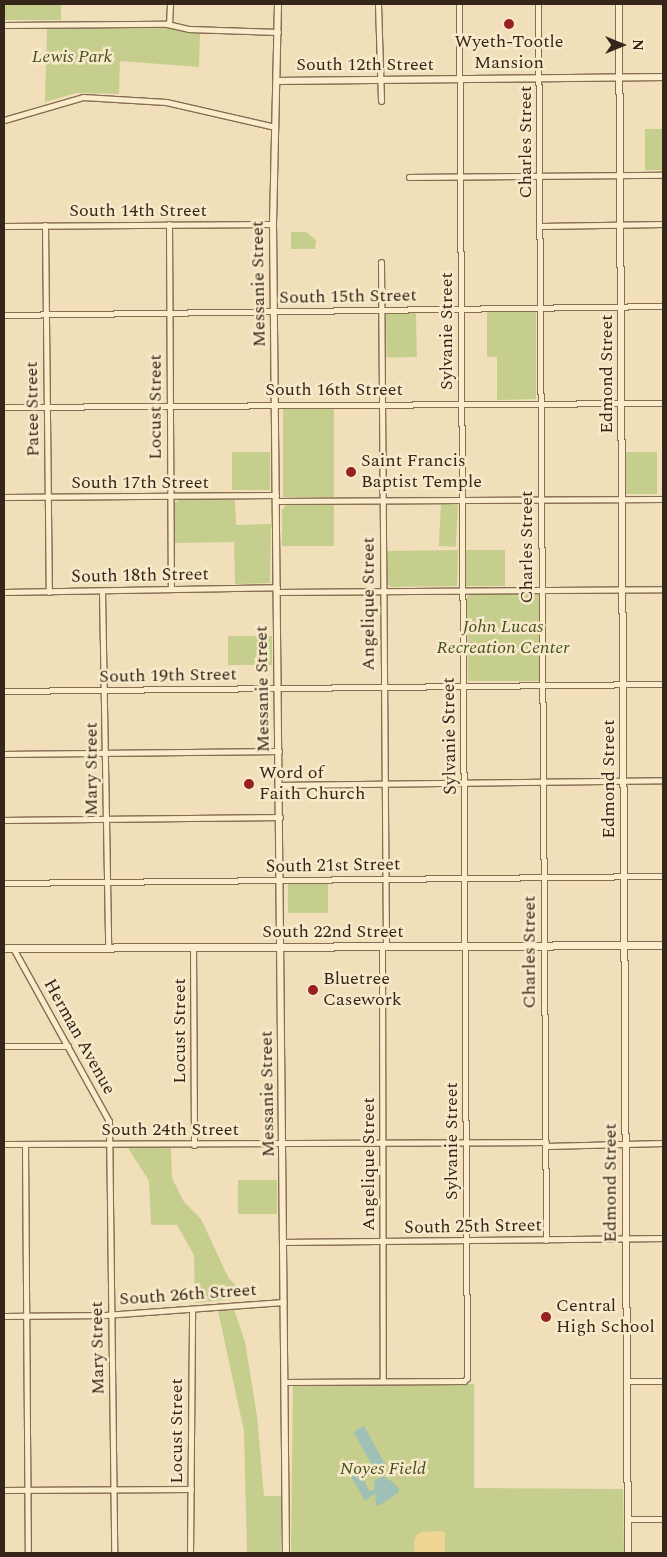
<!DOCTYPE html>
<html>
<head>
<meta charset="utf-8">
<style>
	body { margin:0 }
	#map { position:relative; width:667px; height:1557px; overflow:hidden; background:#f0dfb9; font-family:Spectral,serif }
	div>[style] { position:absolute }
	.green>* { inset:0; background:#c6ce8d; transform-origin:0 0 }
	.sand>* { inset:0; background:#efd693 }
	.water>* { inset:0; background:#9ec0b6; transform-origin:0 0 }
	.roads { filter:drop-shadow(1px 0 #876e53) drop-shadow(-1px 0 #876e53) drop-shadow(0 1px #876e53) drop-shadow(0 -1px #876e53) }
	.minor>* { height:5px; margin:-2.5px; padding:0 2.5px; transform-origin:2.5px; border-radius:2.5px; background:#fbedcc }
	.tertiary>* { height:6px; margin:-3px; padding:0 3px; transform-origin:3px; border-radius:3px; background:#fbedcc }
	.secondary>* { height:7px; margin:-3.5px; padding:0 3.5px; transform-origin:3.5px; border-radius:3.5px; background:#fbedcc }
	.dots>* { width:14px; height:14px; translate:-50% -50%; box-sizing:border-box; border:2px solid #f7e9c9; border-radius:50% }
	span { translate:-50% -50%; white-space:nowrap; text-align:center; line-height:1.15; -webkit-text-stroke:5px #f7e9c9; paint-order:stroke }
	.poi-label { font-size:18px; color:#352619 }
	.left { translate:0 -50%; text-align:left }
	.park-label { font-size:18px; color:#45521f; font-style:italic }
	.street-label { font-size:18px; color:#352619 }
	.frame { position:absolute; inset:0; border:5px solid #352619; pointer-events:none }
	.north { position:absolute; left:597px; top:20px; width:50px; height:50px; -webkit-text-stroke:4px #f7e9c9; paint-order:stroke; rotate:90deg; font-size:14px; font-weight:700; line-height:20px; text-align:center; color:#352619 }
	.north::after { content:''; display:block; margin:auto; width:18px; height:22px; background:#352619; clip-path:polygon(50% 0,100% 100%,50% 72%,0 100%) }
</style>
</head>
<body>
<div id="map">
	<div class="green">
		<div style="left:4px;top:4px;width:57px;height:16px"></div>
		<div style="clip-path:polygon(161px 27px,200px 34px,199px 67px,120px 61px,119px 94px,76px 93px,45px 102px,47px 28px)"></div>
		<div style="left:645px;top:129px;width:18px;height:41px"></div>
		<div style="clip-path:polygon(291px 232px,306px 232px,316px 240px,315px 249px,291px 249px)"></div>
		<div style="clip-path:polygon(487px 312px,536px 312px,536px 399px,497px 400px,497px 357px,487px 357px)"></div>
		<div style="left:416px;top:313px;width:44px;height:30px;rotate:89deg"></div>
		<div style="left:334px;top:409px;width:88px;height:51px;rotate:90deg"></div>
		<div style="left:232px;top:452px;width:38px;height:38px"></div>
		<div style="left:657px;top:452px;width:42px;height:31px;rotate:90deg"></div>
		<div style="clip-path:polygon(181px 499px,235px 500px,236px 525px,271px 524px,270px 583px,235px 584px,234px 542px,175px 543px,175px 503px)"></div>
		<div style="left:441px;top:504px;width:17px;height:42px;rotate:3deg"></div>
		<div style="clip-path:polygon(286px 505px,334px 505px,334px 546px,282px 546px,282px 510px)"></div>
		<div style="clip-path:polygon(458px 550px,457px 586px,391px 587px,387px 584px,387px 551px)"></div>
		<div style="left:466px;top:550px;width:39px;height:36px"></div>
		<div style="clip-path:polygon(471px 594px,539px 594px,539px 681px,468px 681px,467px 597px)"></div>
		<div style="left:272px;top:636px;width:29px;height:44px;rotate:90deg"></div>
		<div style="left:328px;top:883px;width:30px;height:40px;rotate:90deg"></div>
		<div style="clip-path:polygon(128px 1148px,171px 1148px,172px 1178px,184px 1202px,201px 1219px,229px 1279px,235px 1284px,234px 1299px,195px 1303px,194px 1255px,177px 1225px,151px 1225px,149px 1181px)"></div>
		<div style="left:238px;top:1180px;width:39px;height:34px"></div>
		<div style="clip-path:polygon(234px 1309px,245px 1342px,257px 1416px,264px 1496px,281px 1496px,281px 1553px,247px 1553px,244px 1431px,218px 1311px)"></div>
		<div style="clip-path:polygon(474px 1384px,474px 1488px,623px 1489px,624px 1553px,291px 1553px,293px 1385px)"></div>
	</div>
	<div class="sand">
		<div style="clip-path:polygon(442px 1531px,445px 1533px,445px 1553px,415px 1553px,414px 1541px,417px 1535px,422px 1532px)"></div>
	</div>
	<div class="water">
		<div style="left:364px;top:1426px;width:46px;height:12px;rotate:61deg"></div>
		<div style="clip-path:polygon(353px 1465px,358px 1467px,369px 1491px,374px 1490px,375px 1480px,383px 1476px,394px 1483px,399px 1489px,398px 1493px,380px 1505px,376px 1505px,375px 1493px,365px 1501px,349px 1473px,350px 1466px)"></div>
	</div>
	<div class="roads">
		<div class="minor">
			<div style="left:378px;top:4px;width:97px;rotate:88.2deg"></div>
			<div style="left:538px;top:4px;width:1236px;rotate:89.63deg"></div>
			<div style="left:169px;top:24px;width:20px;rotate:-87deg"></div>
			<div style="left:4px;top:25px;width:163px;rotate:-0.4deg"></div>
			<div style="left:167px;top:24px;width:23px;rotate:13deg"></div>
			<div style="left:189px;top:29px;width:89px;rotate:1.9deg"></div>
			<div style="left:4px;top:120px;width:82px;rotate:-16.2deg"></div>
			<div style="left:83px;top:97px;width:83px;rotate:3.4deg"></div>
			<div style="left:166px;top:102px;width:112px;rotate:12.9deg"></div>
			<div style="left:409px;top:177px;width:254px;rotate:-0.5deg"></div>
			<div style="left:169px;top:224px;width:364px;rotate:89.7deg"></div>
			<div style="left:45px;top:225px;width:367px;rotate:89.4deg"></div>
			<div style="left:4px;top:226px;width:269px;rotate:-0.4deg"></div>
			<div style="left:540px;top:226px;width:123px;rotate:-0.9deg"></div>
			<div style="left:381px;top:262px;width:685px;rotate:89.58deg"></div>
			<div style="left:4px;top:315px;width:659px;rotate:-0.78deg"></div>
			<div style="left:4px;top:407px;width:659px;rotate:-0.35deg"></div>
			<div style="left:4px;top:497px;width:272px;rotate:-0.4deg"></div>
			<div style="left:276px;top:501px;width:387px;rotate:-0.3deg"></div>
			<div style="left:102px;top:591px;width:356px;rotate:89deg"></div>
			<div style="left:4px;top:592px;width:273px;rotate:-1deg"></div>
			<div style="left:277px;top:592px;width:386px;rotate:-0.4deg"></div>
			<div style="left:4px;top:691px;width:659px;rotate:-0.61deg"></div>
			<div style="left:4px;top:754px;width:275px;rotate:-0.6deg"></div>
			<div style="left:280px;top:785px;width:383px;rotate:-0.7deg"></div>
			<div style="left:4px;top:820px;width:276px;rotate:-0.6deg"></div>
			<div style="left:4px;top:883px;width:659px;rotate:-0.61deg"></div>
			<div style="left:193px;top:947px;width:198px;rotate:89.7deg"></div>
			<div style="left:382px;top:947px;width:434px;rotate:89.9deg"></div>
			<div style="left:13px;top:948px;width:198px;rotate:61deg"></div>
			<div style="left:109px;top:1121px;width:432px;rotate:89.3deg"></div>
			<div style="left:4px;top:1046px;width:64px"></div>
			<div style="left:4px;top:1144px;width:542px;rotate:-0.21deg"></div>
			<div style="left:25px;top:1144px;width:409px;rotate:89.6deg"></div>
			<div style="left:546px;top:1146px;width:117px;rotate:-1.5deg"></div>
			<div style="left:284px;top:1242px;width:379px;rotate:-0.6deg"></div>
			<div style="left:4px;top:1316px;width:101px;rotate:-0.6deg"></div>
			<div style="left:105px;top:1315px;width:179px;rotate:-4.2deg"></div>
			<div style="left:627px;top:1381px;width:36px"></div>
			<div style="left:285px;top:1382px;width:179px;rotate:-0.3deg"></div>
			<div style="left:464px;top:1381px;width:4px;rotate:-45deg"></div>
			<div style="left:467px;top:1378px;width:1374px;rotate:-90.33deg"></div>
			<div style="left:4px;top:1490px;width:187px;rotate:-0.3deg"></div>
			<div style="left:628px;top:1519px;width:35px"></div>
			<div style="left:190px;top:1553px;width:244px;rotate:-89.5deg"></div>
		</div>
		<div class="tertiary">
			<div style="left:278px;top:4px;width:220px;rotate:91.3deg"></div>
			<div style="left:273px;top:224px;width:1329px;rotate:89.44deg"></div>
			<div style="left:619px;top:4px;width:1549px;rotate:89.67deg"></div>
			<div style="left:277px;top:81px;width:386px;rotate:-0.6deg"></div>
		</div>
		<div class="secondary">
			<div style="left:4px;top:948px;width:659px;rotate:-0.26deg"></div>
		</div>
	</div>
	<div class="dots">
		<div style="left:509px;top:24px;background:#992021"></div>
		<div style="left:351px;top:472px;background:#992021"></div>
		<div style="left:249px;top:784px;background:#992021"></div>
		<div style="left:313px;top:990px;background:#992021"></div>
		<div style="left:546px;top:1317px;background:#992021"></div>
	</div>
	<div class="poi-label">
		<span style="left:509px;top:53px">Wyeth-Tootle<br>Mansion</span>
		<span class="left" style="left:361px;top:472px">Saint Francis<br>Baptist Temple</span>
		<span class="left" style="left:259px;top:784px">Word of<br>Faith Church</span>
		<span class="left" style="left:323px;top:990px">Bluetree<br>Casework</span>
		<span class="left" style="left:556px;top:1317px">Central<br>High School</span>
	</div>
	<div class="park-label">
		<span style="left:72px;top:57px">Lewis Park</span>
		<span style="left:503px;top:638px">John Lucas<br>Recreation Center</span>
		<span style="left:383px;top:1469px">Noyes Field</span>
	</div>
	<div class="street-label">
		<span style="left:365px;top:65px">South 12th Street</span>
		<span style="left:526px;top:142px;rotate:-90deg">Charles Street</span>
		<span style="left:138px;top:211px">South 14th Street</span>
		<span style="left:259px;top:284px;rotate:-91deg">Messanie Street</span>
		<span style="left:348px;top:297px;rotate:-1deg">South 15th Street</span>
		<span style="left:447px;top:331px;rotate:-90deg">Sylvanie Street</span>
		<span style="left:607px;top:374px;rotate:-90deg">Edmond Street</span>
		<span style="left:334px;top:390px">South 16th Street</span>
		<span style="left:156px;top:407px;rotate:-90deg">Locust Street</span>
		<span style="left:33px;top:409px;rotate:-91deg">Patee Street</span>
		<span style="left:140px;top:483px">South 17th Street</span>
		<span style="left:527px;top:547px;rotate:-90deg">Charles Street</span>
		<span style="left:140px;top:576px;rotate:-1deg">South 18th Street</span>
		<span style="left:369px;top:604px;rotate:-90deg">Angelique Street</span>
		<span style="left:168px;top:676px;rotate:-1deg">South 19th Street</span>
		<span style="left:263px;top:689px;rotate:-91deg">Messanie Street</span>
		<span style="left:450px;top:736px;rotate:-91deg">Sylvanie Street</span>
		<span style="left:92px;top:769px;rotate:-90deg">Mary Street</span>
		<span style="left:609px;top:779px;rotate:-90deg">Edmond Street</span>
		<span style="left:333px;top:866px;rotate:-1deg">South 21st Street</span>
		<span style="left:333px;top:932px">South 22nd Street</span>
		<span style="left:530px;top:952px;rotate:-90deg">Charles Street</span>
		<span style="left:180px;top:1031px;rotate:-90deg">Locust Street</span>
		<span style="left:79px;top:1037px;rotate:61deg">Herman Avenue</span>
		<span style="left:268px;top:1094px;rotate:-91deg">Messanie Street</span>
		<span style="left:170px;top:1130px">South 24th Street</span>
		<span style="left:452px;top:1141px;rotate:-90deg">Sylvanie Street</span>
		<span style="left:369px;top:1164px;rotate:-90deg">Angelique Street</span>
		<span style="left:611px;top:1183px;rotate:-90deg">Edmond Street</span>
		<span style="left:473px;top:1227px;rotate:-1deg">South 25th Street</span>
		<span style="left:188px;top:1295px;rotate:-4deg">South 26th Street</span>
		<span style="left:98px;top:1348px;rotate:-91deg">Mary Street</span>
		<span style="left:177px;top:1431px;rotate:-90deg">Locust Street</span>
	</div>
	<div class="frame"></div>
	<div class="north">N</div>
</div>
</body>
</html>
